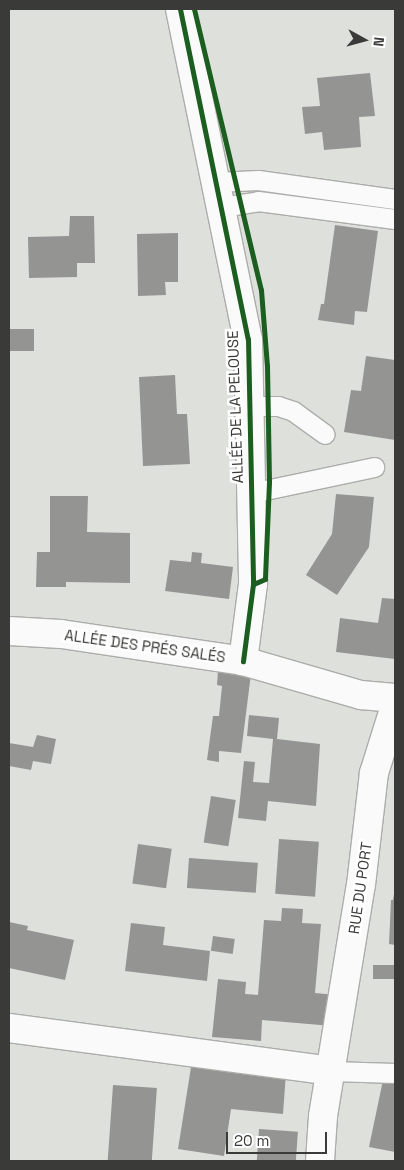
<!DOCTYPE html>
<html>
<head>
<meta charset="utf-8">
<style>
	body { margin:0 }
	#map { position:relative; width:404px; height:1170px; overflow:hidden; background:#dee0dc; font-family:"Space Grotesk",sans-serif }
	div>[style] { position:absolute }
	.building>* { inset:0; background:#949592; transform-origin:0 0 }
	.roads { filter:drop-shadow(1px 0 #acadaa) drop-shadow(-1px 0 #acadaa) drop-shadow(0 1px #acadaa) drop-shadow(0 -1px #acadaa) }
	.lane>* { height:19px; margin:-9.5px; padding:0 9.5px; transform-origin:9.5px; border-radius:9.5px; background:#fafafa }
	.street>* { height:28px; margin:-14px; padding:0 14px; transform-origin:14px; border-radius:14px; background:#fafafa }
	.cycleway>* { height:5px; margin:-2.5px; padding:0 2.5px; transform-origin:2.5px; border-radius:2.5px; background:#1b5e20 }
	span { translate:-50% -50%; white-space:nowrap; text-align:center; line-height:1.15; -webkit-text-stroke:5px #fff; paint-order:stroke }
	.street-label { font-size:15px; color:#3a3b38 }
	.frame { position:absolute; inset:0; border:10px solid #3a3b38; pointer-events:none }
	.north { position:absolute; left:339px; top:15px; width:50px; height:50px; -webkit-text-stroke:4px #fff; paint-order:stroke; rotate:97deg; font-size:14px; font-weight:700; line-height:20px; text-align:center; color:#3a3b38 }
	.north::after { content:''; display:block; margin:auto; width:18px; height:22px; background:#3a3b38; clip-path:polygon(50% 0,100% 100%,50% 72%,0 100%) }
	.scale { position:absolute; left:226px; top:1132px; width:101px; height:22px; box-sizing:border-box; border:2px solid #3a3b38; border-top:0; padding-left:6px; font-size:15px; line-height:18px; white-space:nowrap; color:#3a3b38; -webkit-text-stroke:4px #fff; paint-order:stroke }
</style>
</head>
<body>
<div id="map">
	<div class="building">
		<div style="clip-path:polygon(370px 73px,375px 116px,359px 117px,361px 147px,324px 150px,322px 132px,305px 134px,302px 107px,320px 106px,317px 78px)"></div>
		<div style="clip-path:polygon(70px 216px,94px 216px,95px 263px,77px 263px,77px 277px,29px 278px,28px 237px,69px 236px)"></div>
		<div style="clip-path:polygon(335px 225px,378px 231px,367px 312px,355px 311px,354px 325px,318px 320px,321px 304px,324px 304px)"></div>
		<div style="clip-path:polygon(178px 233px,178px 282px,165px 282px,166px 295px,138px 296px,137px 234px)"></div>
		<div style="left:9px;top:329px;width:25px;height:22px"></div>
		<div style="clip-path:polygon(366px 356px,395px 360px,395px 440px,344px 432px,351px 390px,361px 391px)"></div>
		<div style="clip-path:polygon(175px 375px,177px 414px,187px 414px,190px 464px,143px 466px,139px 377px)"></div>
		<div style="clip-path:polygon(336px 494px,374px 497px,369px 547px,337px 595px,306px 575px,332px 534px)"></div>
		<div style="clip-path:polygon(50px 496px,88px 496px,87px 532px,130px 533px,130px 583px,66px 582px,66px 587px,36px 587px,37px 552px,50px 552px)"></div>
		<div style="clip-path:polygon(192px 552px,202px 553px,201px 563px,233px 567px,229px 599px,165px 591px,170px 560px,191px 562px)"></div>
		<div style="clip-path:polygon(382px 598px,395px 599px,395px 659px,336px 652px,340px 618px,378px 623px)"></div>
		<div style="clip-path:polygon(218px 671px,251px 674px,241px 753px,219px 751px,219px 762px,207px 760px,213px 716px,219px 716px,222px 686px,217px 685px)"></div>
		<div style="clip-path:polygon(249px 715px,279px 718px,277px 739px,320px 744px,316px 806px,268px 801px,266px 821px,238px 818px,244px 761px,255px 762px,253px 782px,269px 783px,273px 739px,247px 736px)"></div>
		<div style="clip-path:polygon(37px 735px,56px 739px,51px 764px,33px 761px,31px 770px,9px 766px,9px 743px,33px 747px)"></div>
		<div style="left:211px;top:796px;width:25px;height:47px;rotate:9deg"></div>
		<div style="left:279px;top:839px;width:40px;height:55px;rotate:4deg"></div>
		<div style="left:138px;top:844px;width:34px;height:40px;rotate:8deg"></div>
		<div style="left:189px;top:858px;width:69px;height:30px;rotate:4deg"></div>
		<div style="clip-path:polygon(394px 894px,395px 894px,395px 945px,389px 944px,391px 900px,393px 900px)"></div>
		<div style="clip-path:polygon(282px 908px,303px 909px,302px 923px,321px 924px,315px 993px,336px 995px,332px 1026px,262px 1020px,261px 1041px,212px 1037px,218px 979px,246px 982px,245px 994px,258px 995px,264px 920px,281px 921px)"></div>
		<div style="clip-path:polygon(9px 922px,28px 926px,27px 930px,74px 940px,65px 980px,9px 968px)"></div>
		<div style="clip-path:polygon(131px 923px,165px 927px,163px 945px,210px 951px,207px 981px,125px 971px)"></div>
		<div style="left:213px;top:936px;width:22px;height:15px;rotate:8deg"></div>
		<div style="left:373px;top:965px;width:22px;height:14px"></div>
		<div style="clip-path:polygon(192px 1061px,286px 1073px,283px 1114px,231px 1109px,224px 1156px,178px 1149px)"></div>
		<div style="clip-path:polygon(383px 1080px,395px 1082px,395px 1152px,369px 1147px)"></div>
		<div style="left:113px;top:1085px;width:44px;height:76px;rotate:4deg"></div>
		<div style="left:259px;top:1129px;width:39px;height:32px;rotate:4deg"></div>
	</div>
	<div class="roads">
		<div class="lane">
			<div style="left:216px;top:182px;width:42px;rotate:-2.7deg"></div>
			<div style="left:258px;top:180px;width:138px;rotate:7.9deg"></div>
			<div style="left:222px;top:207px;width:36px;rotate:-9deg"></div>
			<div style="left:258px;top:201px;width:138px;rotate:7.5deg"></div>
			<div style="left:249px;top:406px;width:29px"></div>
			<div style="left:278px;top:406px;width:16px;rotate:18deg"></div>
			<div style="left:293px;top:411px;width:39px;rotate:36deg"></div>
			<div style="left:251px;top:493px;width:126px;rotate:-11.9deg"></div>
			<div style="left:331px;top:1071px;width:64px;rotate:1.8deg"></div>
		</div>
		<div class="street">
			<div style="left:180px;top:9px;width:337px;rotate:78.4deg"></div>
			<div style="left:248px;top:339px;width:245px;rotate:88.8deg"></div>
			<div style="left:253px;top:584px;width:78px;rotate:97.4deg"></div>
			<div style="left:9px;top:631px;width:52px;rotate:3.3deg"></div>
			<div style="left:61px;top:634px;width:184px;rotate:8.4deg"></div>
			<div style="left:243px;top:661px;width:123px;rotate:16.1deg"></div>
			<div style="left:361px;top:695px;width:34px;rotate:5deg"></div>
			<div style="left:9px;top:1028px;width:325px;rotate:7.6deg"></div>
			<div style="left:320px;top:1161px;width:45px;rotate:-86.2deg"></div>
			<div style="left:323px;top:1116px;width:234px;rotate:-80.7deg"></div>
			<div style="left:361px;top:885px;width:113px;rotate:-83.4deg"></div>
			<div style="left:374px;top:773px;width:70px;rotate:-72.6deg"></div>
		</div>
	</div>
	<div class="cycleway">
		<div style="left:180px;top:9px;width:337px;rotate:78.4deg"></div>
		<div style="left:248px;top:339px;width:245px;rotate:88.8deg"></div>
		<div style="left:253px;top:584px;width:78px;rotate:97.4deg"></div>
		<div style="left:194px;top:9px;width:289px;rotate:76.6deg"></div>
		<div style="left:261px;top:290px;width:76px;rotate:85.5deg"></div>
		<div style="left:267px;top:366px;width:116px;rotate:89deg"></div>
		<div style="left:269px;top:482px;width:97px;rotate:92.4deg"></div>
		<div style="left:265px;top:579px;width:13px;rotate:157deg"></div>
	</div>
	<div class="street-label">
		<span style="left:235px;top:407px;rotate:-92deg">ALLÉE DE LA PELOUSE</span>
		<span style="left:145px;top:646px;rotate:8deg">ALLÉE DES PRÉS SALÉS</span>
		<span style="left:360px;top:888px;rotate:-82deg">RUE DU PORT</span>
	</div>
	<div class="frame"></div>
	<div class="north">N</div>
	<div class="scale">20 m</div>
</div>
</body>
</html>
